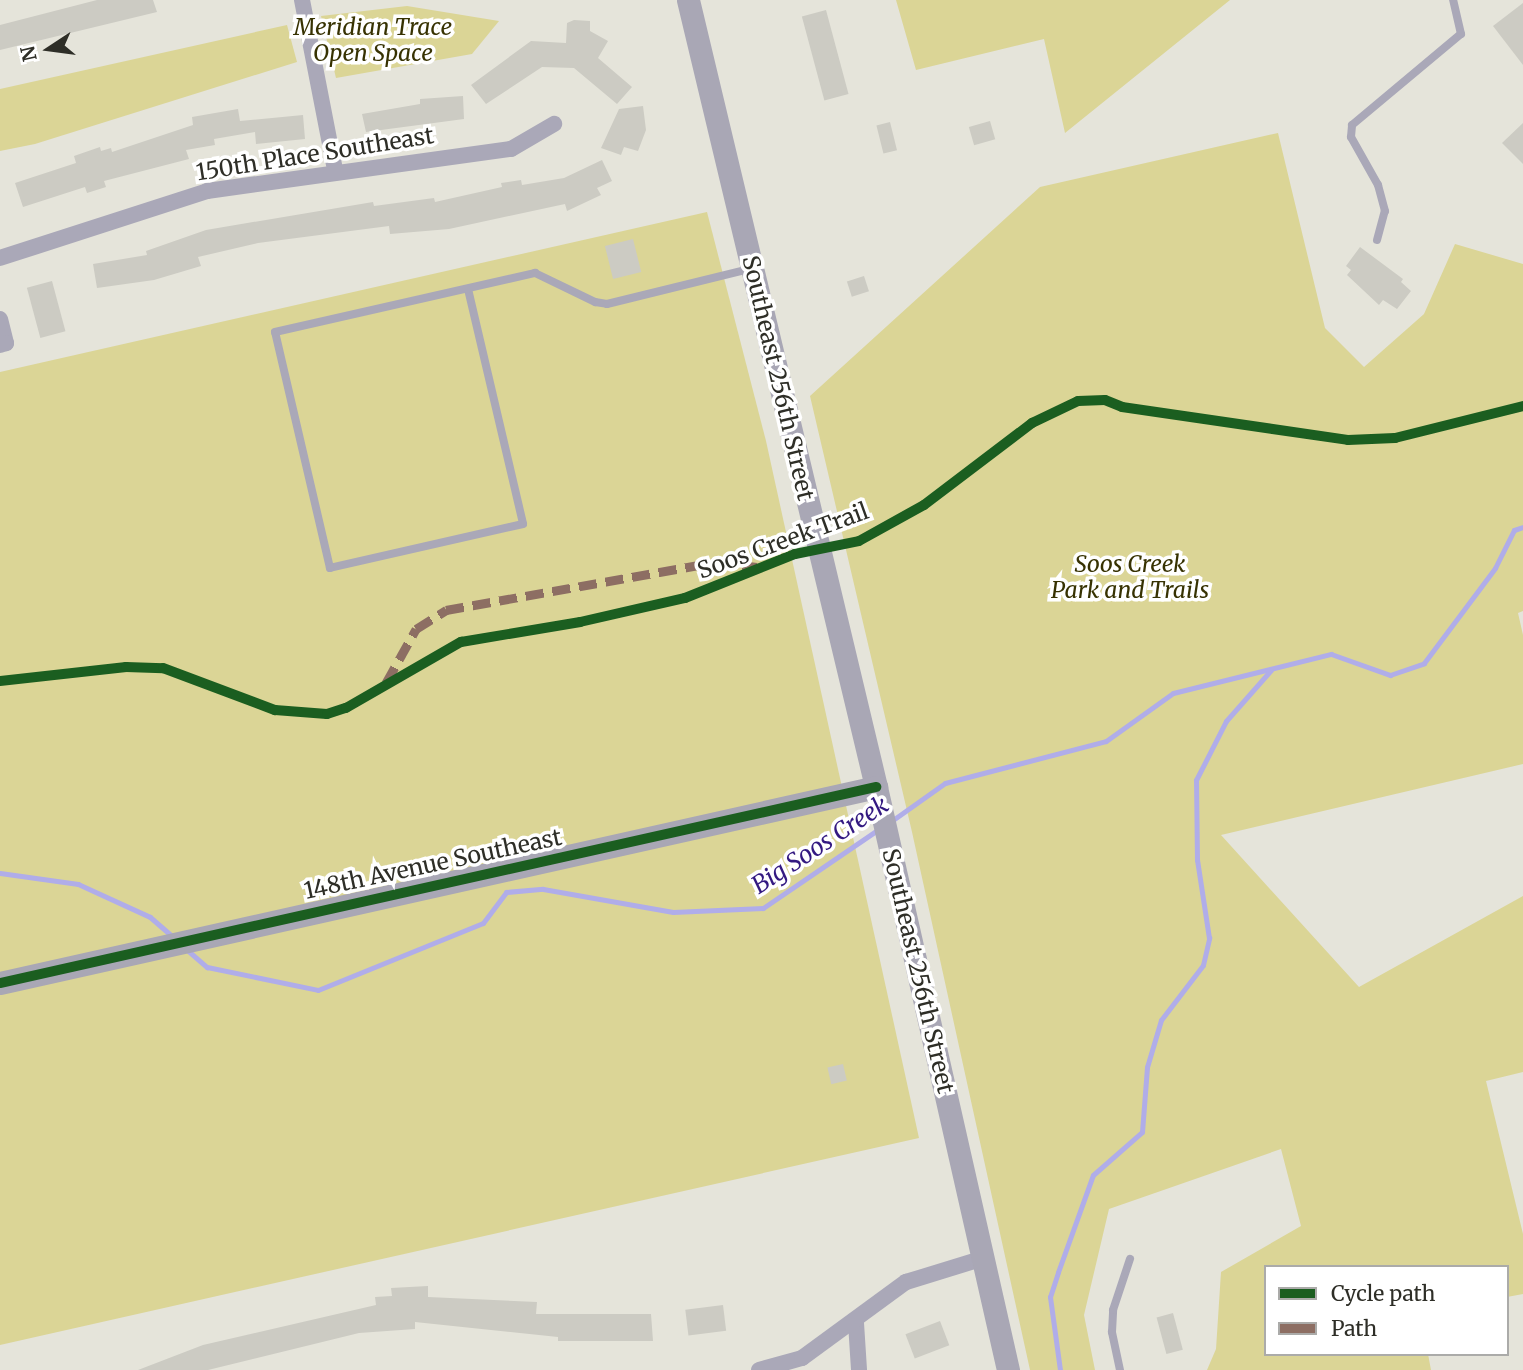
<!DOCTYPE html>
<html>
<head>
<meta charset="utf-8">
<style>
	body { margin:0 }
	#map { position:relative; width:1523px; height:1370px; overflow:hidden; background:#e5e4da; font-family:Merriweather,serif }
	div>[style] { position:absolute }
	.green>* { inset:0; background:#dbd596 }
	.stream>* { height:5px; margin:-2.5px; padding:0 2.5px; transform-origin:2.5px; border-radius:2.5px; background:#b0ade9 }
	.building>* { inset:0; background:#cccbc3; transform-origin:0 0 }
	.lane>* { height:8px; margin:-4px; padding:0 4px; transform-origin:4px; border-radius:4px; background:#aaa8b8 }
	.street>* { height:16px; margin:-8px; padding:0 8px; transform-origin:8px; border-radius:8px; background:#aaa8b8 }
	.secondary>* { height:23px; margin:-11.5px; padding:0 11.5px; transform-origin:11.5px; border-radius:11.5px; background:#a9a7b5 }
	.quiet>* { height:9px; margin-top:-4.5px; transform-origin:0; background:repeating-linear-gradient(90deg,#8d6e63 0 18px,transparent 0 27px) }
	.cycleway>* { height:10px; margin:-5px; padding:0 5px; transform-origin:5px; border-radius:5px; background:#1b5e20 }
	span { translate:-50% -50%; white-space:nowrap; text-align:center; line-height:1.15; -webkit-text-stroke:7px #fff; paint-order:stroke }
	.park-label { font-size:23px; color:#373202; font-style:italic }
	.street-label { font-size:23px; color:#2e2e27 }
	.water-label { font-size:24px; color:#331981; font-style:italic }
	.legend { position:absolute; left:1264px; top:1265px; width:245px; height:91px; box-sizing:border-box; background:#fff; border:2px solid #ababa9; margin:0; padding:9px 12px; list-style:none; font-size:21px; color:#2e2e27 }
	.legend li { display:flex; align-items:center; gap:14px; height:35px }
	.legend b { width:35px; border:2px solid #ababa9 }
	.north { position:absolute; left:14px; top:14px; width:70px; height:70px; -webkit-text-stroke:5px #fff; paint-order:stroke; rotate:257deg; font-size:19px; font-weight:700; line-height:28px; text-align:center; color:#2e2e27 }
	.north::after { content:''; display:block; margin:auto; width:24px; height:32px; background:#2e2e27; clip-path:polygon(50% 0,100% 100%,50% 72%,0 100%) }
</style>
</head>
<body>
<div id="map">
	<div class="green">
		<div style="clip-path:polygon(896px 0,1230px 0,1065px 133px,1044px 39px,916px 70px)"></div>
		<div style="clip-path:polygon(407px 6px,499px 21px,472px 54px,336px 78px,321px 16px)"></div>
		<div style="clip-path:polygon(287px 25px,297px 62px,35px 144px,0 151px,0 89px)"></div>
		<div style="clip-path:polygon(1278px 133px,1325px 328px,1364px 367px,1424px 314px,1455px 244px,1523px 264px,1523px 611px,1518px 613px,1523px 635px,1523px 764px,1221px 835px,1359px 987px,1523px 896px,1523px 1072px,1486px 1081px,1523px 1234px,1523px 1294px,1507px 1297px,1507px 1267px,1266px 1267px,1266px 1354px,1428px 1354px,1431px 1370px,1207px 1370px,1216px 1349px,1221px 1272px,1301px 1226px,1281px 1149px,1109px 1209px,1084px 1315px,1095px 1370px,1030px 1370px,912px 832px,810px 396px,1040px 187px)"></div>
		<div style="clip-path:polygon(707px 212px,766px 441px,919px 1138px,0 1345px,0 372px)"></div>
	</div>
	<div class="stream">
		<div style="left:890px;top:822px;width:67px;rotate:-35.3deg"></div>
		<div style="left:945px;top:783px;width:166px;rotate:-14.6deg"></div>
		<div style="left:1106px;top:741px;width:82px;rotate:-35.6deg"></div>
		<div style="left:1173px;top:693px;width:163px;rotate:-13.9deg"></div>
		<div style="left:1331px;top:654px;width:63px;rotate:19.6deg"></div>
		<div style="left:1390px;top:675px;width:36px;rotate:-19deg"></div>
		<div style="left:1424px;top:663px;width:119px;rotate:-53.2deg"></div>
		<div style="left:1495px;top:568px;width:42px;rotate:-63.4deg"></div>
		<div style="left:1514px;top:530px;width:9px;rotate:-18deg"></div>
		<div style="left:0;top:873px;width:79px;rotate:8deg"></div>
		<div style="left:78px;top:884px;width:79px;rotate:24.6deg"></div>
		<div style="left:150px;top:917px;width:32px;rotate:41deg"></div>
		<div style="left:186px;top:949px;width:28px;rotate:41deg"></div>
		<div style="left:207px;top:967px;width:113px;rotate:11.7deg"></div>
		<div style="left:318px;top:990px;width:178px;rotate:-22.1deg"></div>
		<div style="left:483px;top:923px;width:39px;rotate:-53deg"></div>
		<div style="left:506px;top:892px;width:37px;rotate:-5deg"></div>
		<div style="left:543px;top:889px;width:132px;rotate:10deg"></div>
		<div style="left:673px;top:912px;width:90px;rotate:-2.5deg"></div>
		<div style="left:763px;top:908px;width:140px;rotate:-34.3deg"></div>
		<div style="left:1060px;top:1370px;width:74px;rotate:-97.8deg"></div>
		<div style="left:1050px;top:1297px;width:26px;rotate:-72deg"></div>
		<div style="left:1058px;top:1272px;width:103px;rotate:-70.2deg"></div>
		<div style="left:1093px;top:1175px;width:65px;rotate:-41.3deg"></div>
		<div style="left:1142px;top:1132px;width:65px;rotate:-85.6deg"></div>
		<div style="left:1147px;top:1067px;width:49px;rotate:-73.4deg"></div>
		<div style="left:1161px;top:1020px;width:69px;rotate:-52.6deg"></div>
		<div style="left:1203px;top:965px;width:28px;rotate:-77deg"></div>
		<div style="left:1209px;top:938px;width:79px;rotate:-98.7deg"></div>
		<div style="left:1197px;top:860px;width:80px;rotate:-90.7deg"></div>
		<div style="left:1196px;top:780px;width:66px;rotate:-63deg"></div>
		<div style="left:1226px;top:721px;width:68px;rotate:-48.6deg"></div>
	</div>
	<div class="building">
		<div style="clip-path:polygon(97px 0,153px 0,157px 12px,0 50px,0 25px)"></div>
		<div style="clip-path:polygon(1523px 3px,1523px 65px,1493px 26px)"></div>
		<div style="left:826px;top:10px;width:87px;height:25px;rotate:75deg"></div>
		<div style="clip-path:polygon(574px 20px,590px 21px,590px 31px,608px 41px,598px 58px,632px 87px,617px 104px,574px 68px,542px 67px,486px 104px,471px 85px,531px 41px,566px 43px,567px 23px)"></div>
		<div style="clip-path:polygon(463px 96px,464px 119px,366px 132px,362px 114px,420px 104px,420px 99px)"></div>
		<div style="clip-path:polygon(643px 106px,646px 130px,638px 151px,624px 147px,621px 155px,601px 148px,619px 109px)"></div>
		<div style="clip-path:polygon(238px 109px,240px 121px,303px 115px,305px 139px,256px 144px,255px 132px,214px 139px,215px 145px,186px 150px,189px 159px,104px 181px,106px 187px,87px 193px,85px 187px,23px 207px,15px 183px,76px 163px,74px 156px,100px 147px,101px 151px,111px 148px,112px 152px,193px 125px,192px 117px)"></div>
		<div style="left:990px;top:121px;width:19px;height:22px;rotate:74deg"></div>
		<div style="left:890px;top:122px;width:29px;height:14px;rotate:76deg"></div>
		<div style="clip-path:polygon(1523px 123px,1523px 164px,1502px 143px)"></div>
		<div style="clip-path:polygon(602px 160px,612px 181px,597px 188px,601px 195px,567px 211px,565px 204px,449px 229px,390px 234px,389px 226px,258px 243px,198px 257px,201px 266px,154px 280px,97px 288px,93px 264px,147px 255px,146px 251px,206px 230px,373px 202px,374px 206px,434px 198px,435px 202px,502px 187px,501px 183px,521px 180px,522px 185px,564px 178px)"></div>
		<div style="left:633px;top:239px;width:34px;height:29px;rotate:76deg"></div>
		<div style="clip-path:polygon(1360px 247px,1403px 279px,1401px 282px,1411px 291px,1397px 309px,1383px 300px,1379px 305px,1347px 275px,1351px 270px,1346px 266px)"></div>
		<div style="left:864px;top:276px;width:16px;height:18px;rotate:72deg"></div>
		<div style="left:52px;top:281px;width:52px;height:26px;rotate:75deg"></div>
		<div style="left:843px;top:1064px;width:17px;height:16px;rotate:77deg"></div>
		<div style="clip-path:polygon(428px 1286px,428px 1297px,537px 1302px,536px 1314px,651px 1314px,653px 1341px,558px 1341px,558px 1337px,415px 1322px,415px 1329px,359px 1333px,208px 1370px,138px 1370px,203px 1345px,376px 1305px,375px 1297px,392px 1296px,391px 1288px)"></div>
		<div style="left:723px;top:1305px;width:26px;height:38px;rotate:83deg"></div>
		<div style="left:1173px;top:1313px;width:38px;height:17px;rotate:75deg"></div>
		<div style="left:940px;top:1321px;width:26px;height:37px;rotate:69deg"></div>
	</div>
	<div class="lane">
		<div style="left:1377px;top:240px;width:30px;rotate:-75deg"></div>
		<div style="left:1385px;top:211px;width:27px;rotate:-105deg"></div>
		<div style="left:1378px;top:185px;width:55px;rotate:-119.4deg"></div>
		<div style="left:1351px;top:137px;width:12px;rotate:-85deg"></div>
		<div style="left:1352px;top:125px;width:142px;rotate:-39.9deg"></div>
		<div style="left:1461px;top:34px;width:35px;rotate:-103deg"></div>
		<div style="left:468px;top:289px;width:241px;rotate:76.8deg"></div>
		<div style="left:523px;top:524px;width:198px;rotate:167.2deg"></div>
		<div style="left:330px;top:568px;width:242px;rotate:-103.1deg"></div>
		<div style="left:275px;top:332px;width:267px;rotate:-12.8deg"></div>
		<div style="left:535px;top:273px;width:67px;rotate:25.8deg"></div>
		<div style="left:595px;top:302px;width:12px;rotate:9deg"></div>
		<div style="left:607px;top:304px;width:146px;rotate:-13.8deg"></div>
		<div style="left:1120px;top:1370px;width:39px;rotate:-102deg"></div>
		<div style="left:1112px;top:1332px;width:22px;rotate:-87deg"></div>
		<div style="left:1113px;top:1310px;width:54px;rotate:-71.6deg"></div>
	</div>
	<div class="street">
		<div style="left:302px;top:0;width:173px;rotate:79deg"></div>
		<div style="left:0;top:258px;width:218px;rotate:-17.9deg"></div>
		<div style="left:207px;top:191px;width:307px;rotate:-7.9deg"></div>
		<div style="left:511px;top:149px;width:50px;rotate:-30.2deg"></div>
		<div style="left:0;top:319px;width:25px;rotate:76deg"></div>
		<div style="left:6px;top:343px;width:6px;rotate:162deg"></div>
		<div style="left:856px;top:1323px;width:47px;rotate:86.3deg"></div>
		<div style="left:759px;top:1370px;width:45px;rotate:-15.6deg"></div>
		<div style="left:802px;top:1358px;width:129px;rotate:-36.2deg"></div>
		<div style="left:906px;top:1282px;width:82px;rotate:-17.1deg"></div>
	</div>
	<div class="secondary">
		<div style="left:688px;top:0;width:809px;rotate:76.56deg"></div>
		<div style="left:876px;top:787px;width:598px;rotate:77.24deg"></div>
		<div style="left:0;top:983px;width:898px;rotate:-12.61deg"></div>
	</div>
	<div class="quiet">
		<div style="left:386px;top:683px;width:62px;rotate:-60.9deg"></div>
		<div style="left:416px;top:629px;width:36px;rotate:-32deg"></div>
		<div style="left:446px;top:610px;width:274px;rotate:-10.1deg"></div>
		<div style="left:716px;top:562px;width:41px;rotate:7deg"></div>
	</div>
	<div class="cycleway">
		<div style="left:0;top:681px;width:127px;rotate:-6.3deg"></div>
		<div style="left:126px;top:667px;width:37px;rotate:2deg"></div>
		<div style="left:163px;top:668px;width:120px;rotate:20.6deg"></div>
		<div style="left:275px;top:710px;width:52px;rotate:4.4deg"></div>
		<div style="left:327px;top:714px;width:20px;rotate:-18deg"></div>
		<div style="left:346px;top:708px;width:133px;rotate:-29.9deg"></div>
		<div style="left:461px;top:642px;width:121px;rotate:-9.5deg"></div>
		<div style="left:580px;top:622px;width:108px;rotate:-12.9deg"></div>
		<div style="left:685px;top:598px;width:118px;rotate:-21.8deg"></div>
		<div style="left:795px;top:554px;width:65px;rotate:-11.5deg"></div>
		<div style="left:859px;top:541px;width:74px;rotate:-29deg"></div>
		<div style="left:924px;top:505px;width:136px;rotate:-37.2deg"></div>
		<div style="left:1032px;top:423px;width:51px;rotate:-25.6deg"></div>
		<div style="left:1078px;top:401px;width:27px;rotate:-2deg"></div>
		<div style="left:1105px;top:400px;width:18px;rotate:22deg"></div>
		<div style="left:1122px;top:407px;width:228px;rotate:8.3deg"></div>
		<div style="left:1348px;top:440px;width:47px;rotate:-2.4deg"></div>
		<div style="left:1395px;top:438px;width:132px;rotate:-14deg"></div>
		<div style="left:0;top:983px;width:898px;rotate:-12.61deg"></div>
	</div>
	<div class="park-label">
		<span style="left:373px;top:40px">Meridian Trace<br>Open Space</span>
		<span style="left:1130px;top:577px">Soos Creek<br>Park and Trails</span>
	</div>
	<div class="street-label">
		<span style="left:315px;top:154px;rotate:-9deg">150th Place Southeast</span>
		<span style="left:778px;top:378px;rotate:77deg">Southeast 256th Street</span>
		<span style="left:783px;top:541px;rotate:-20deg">Soos Creek Trail</span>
		<span style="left:433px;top:864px;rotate:-12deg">148th Avenue Southeast</span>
		<span style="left:918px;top:971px;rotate:77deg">Southeast 256th Street</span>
	</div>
	<div class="water-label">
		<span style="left:820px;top:845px;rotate:-33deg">Big Soos Creek</span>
	</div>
	<ul class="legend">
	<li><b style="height:9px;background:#1b5e20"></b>Cycle path</li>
	<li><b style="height:9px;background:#8d6e63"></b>Path</li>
	</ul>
	<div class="north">N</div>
</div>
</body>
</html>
